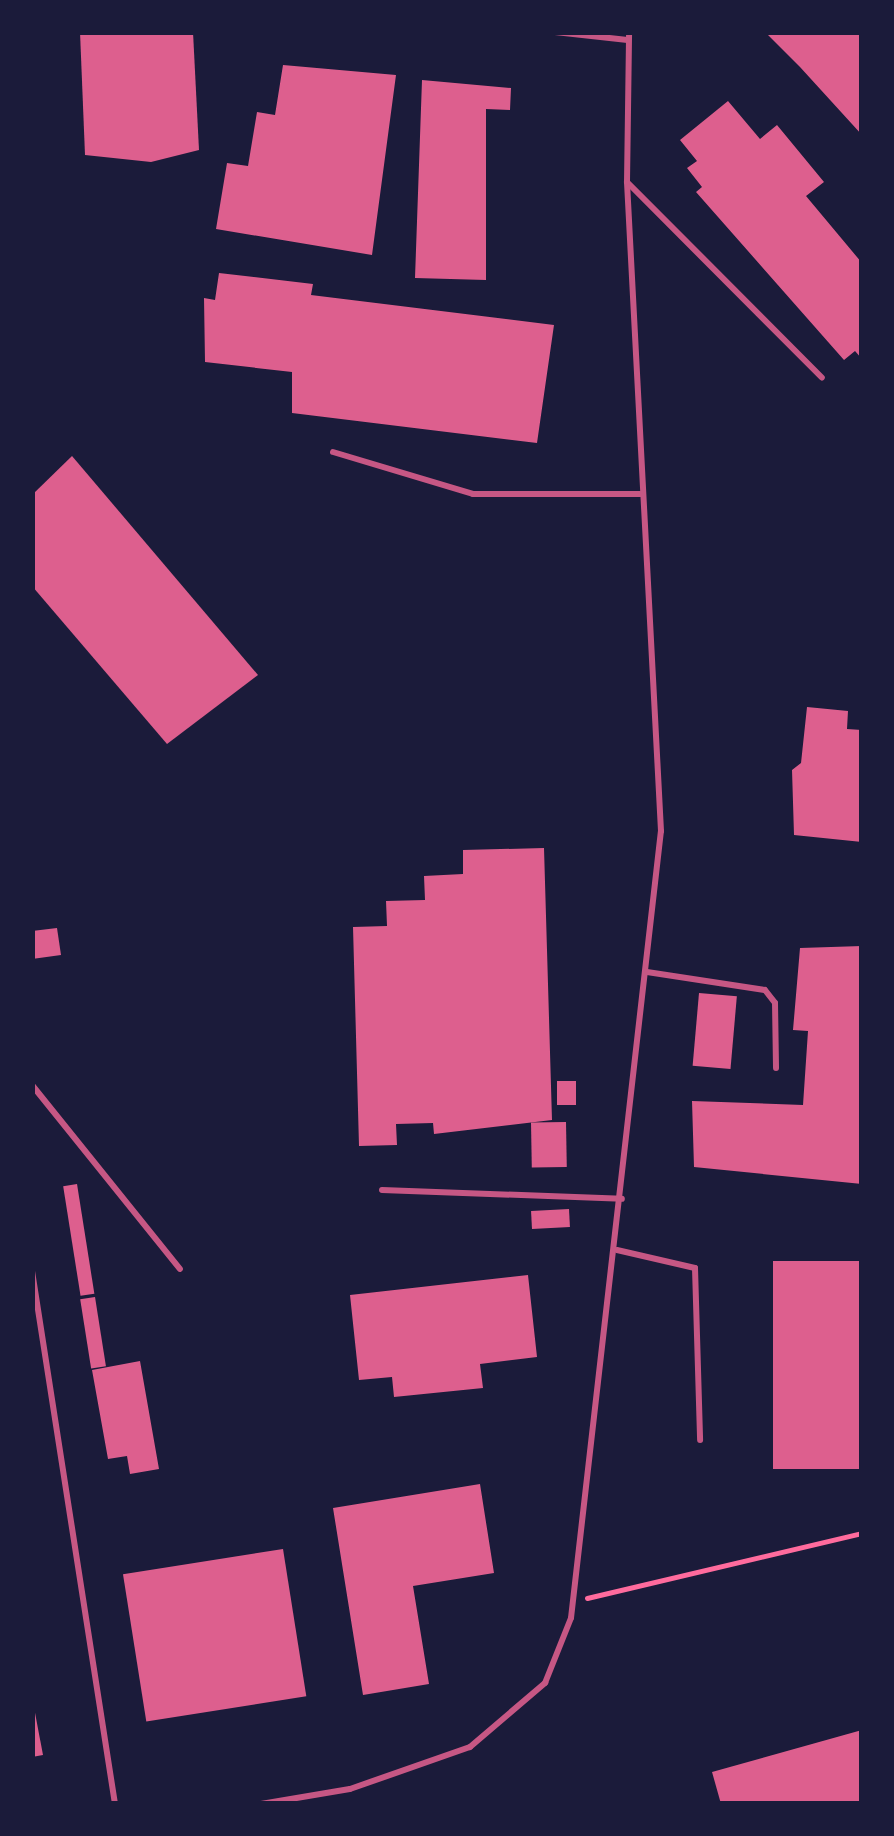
<!DOCTYPE html>
<html>
<head>
<meta charset="utf-8">
<style>
	body { margin:0 }
	#map { position:relative; width:894px; height:1836px; overflow:hidden; background:#1b1b3a; font-family:Signika,sans-serif }
	div>[style] { position:absolute }
	.building>* { inset:0; background:#dd5f8e; transform-origin:0 0 }
	.path>* { height:5px; margin:-2.5px; padding:0 2.5px; transform-origin:2.5px; border-radius:2.5px; background:#ff6b9d }
	.service>* { height:6px; margin:-3px; padding:0 3px; transform-origin:3px; border-radius:3px; background:#c65784 }
	span { translate:-50% -50%; white-space:nowrap; text-align:center; line-height:1.15; -webkit-text-stroke:10px #1b1b3a; paint-order:stroke }
	.frame { position:absolute; inset:0; border:35px solid #1b1b3a; pointer-events:none }
</style>
</head>
<body>
<div id="map">
	<div class="building">
		<div style="clip-path:polygon(80px 32px,193px 32px,199px 150px,151px 162px,85px 155px)"></div>
		<div style="clip-path:polygon(765px 32px,862px 32px,862px 135px,800px 67px)"></div>
		<div style="clip-path:polygon(283px 65px,396px 75px,372px 255px,216px 229px,227px 163px,248px 166px,257px 112px,275px 115px)"></div>
		<div style="clip-path:polygon(422px 80px,511px 88px,510px 110px,486px 109px,486px 280px,415px 278px)"></div>
		<div style="clip-path:polygon(728px 101px,760px 139px,777px 125px,824px 182px,806px 196px,862px 263px,862px 359px,855px 351px,844px 360px,696px 192px,702px 187px,687px 168px,697px 161px,680px 140px)"></div>
		<div style="clip-path:polygon(219px 273px,313px 284px,311px 295px,554px 325px,537px 443px,292px 413px,292px 372px,205px 362px,204px 298px,215px 300px)"></div>
		<div style="clip-path:polygon(72px 456px,258px 675px,167px 744px,32px 586px,32px 495px)"></div>
		<div style="clip-path:polygon(807px 707px,848px 711px,847px 729px,862px 730px,862px 842px,794px 835px,792px 770px,801px 763px)"></div>
		<div style="clip-path:polygon(544px 848px,552px 1120px,434px 1134px,433px 1123px,396px 1124px,397px 1145px,359px 1146px,353px 927px,387px 926px,386px 901px,425px 900px,424px 876px,463px 874px,463px 850px)"></div>
		<div style="clip-path:polygon(57px 928px,61px 955px,32px 959px,32px 931px)"></div>
		<div style="clip-path:polygon(862px 946px,862px 1184px,694px 1167px,692px 1101px,803px 1105px,808px 1031px,793px 1030px,800px 948px)"></div>
		<div style="left:699px;top:993px;width:38px;height:73px;rotate:5deg"></div>
		<div style="left:557px;top:1081px;width:19px;height:24px"></div>
		<div style="left:566px;top:1122px;width:45px;height:35px;rotate:89deg"></div>
		<div style="left:77px;top:1184px;width:111px;height:14px;rotate:81deg"></div>
		<div style="left:569px;top:1209px;width:18px;height:38px;rotate:87deg"></div>
		<div style="left:862px;top:1261px;width:208px;height:89px;rotate:90deg"></div>
		<div style="clip-path:polygon(528px 1275px,537px 1357px,480px 1364px,483px 1388px,394px 1397px,392px 1377px,359px 1380px,350px 1295px)"></div>
		<div style="left:95px;top:1297px;width:70px;height:15px;rotate:81deg"></div>
		<div style="clip-path:polygon(140px 1361px,159px 1469px,130px 1474px,127px 1456px,108px 1459px,92px 1370px)"></div>
		<div style="clip-path:polygon(480px 1484px,494px 1573px,413px 1586px,429px 1684px,363px 1695px,333px 1508px)"></div>
		<div style="left:283px;top:1549px;width:149px;height:162px;rotate:81deg"></div>
		<div style="clip-path:polygon(32px 1697px,43px 1755px,32px 1757px)"></div>
		<div style="clip-path:polygon(862px 1730px,862px 1804px,721px 1804px,712px 1772px)"></div>
	</div>
	<div class="path">
		<div style="left:587px;top:1598px;width:283px;rotate:-13.3deg"></div>
	</div>
	<div class="service">
		<div style="left:555px;top:32px;width:73px;rotate:6.3deg"></div>
		<div style="left:627px;top:182px;width:276px;rotate:45.1deg"></div>
		<div style="left:333px;top:452px;width:146px;rotate:16.7deg"></div>
		<div style="left:473px;top:494px;width:170px"></div>
		<div style="left:647px;top:972px;width:119px;rotate:8.7deg"></div>
		<div style="left:765px;top:990px;width:16px;rotate:52deg"></div>
		<div style="left:775px;top:1003px;width:65px;rotate:89.1deg"></div>
		<div style="left:32px;top:1085px;width:236px;rotate:51.2deg"></div>
		<div style="left:382px;top:1190px;width:240px;rotate:2.1deg"></div>
		<div style="left:617px;top:1250px;width:80px;rotate:13deg"></div>
		<div style="left:695px;top:1268px;width:172px;rotate:88.3deg"></div>
		<div style="left:32px;top:1271px;width:539px;rotate:81.15deg"></div>
		<div style="left:261px;top:1804px;width:90px;rotate:-9.6deg"></div>
		<div style="left:350px;top:1789px;width:127px;rotate:-19.3deg"></div>
		<div style="left:470px;top:1747px;width:99px;rotate:-40.5deg"></div>
		<div style="left:545px;top:1683px;width:70px;rotate:-68.2deg"></div>
		<div style="left:571px;top:1618px;width:792px;rotate:-83.48deg"></div>
		<div style="left:661px;top:831px;width:650px;rotate:-93deg"></div>
		<div style="left:627px;top:182px;width:150px;rotate:-89.2deg"></div>
	</div>
	<div class="frame"></div>
</div>
</body>
</html>
